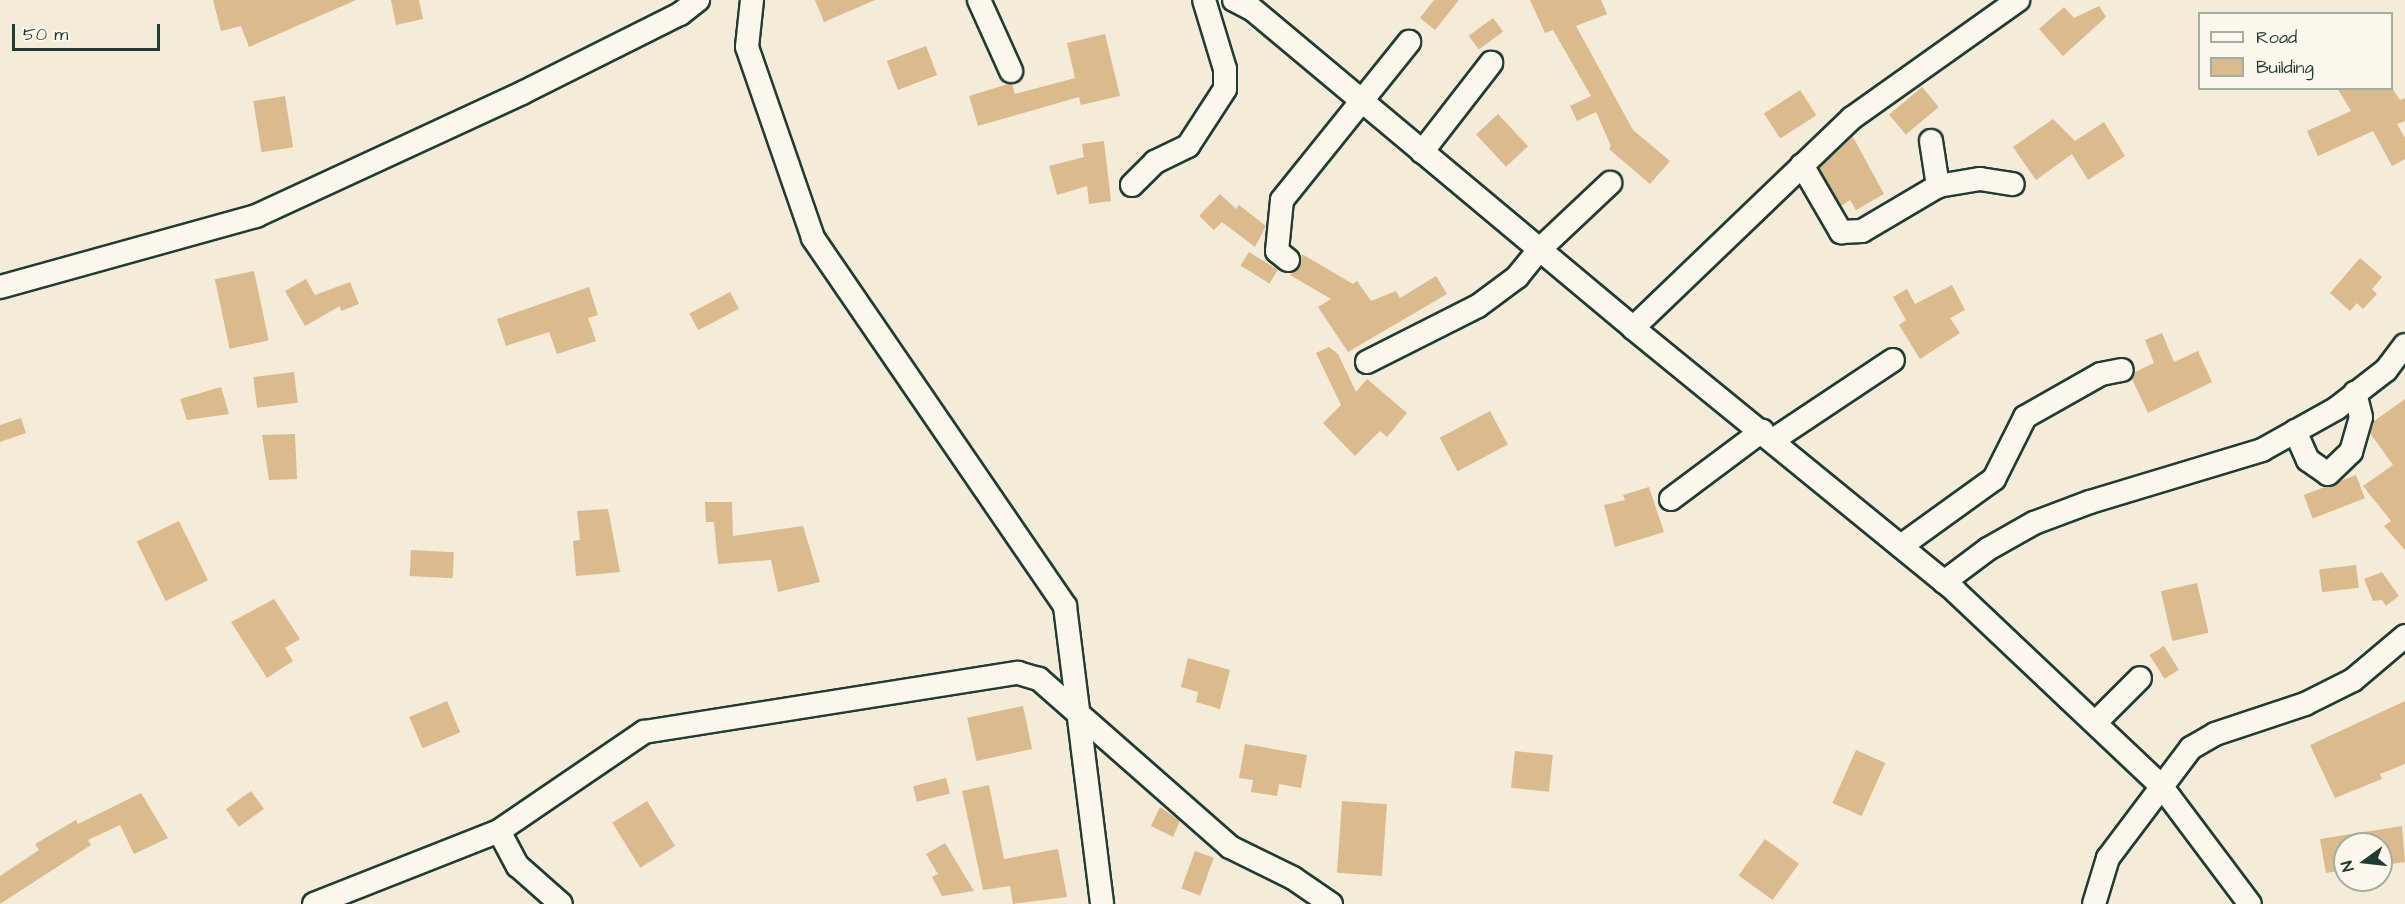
<!DOCTYPE html>
<html>
<head>
<meta charset="utf-8">
<style>
	body { margin:0 }
	#map { position:relative; width:2405px; height:904px; overflow:hidden; background:#f5ebd9; font-family:"Architects Daughter",sans-serif }
	div>[style] { position:absolute }
	.building>* { inset:0; background:#dbba8e; transform-origin:0 0 }
	.roads { filter:drop-shadow(2px 0 #1f3d34) drop-shadow(-2px 0 #1f3d34) drop-shadow(0 2px #1f3d34) drop-shadow(0 -2px #1f3d34) }
	.minor>* { height:22px; margin:-11px; padding:0 11px; transform-origin:11px; border-radius:11px; background:#fbf7ec }
	span { translate:-50% -50%; white-space:nowrap; text-align:center; line-height:1.15; -webkit-text-stroke:6px #fbf7ec; paint-order:stroke }
	.legend { position:absolute; left:2198px; top:12px; width:195px; height:78px; box-sizing:border-box; background:#fbf7ec; border:2px solid #a3ada2; margin:0; padding:8px 10px; list-style:none; font-size:18px; color:#1f3d34 }
	.legend li { display:flex; align-items:center; gap:12px; height:30px }
	.legend b { width:30px; border:2px solid #a3ada2 }
	.north { position:absolute; left:2333px; top:832px; width:60px; height:60px; box-sizing:border-box; background:#fbf7ec; border:2px solid #a3ada2; border-radius:50%; rotate:255deg; font-size:16px; font-weight:700; line-height:24px; text-align:center; color:#1f3d34 }
	.north::after { content:''; display:block; margin:auto; width:21px; height:27px; background:#1f3d34; clip-path:polygon(50% 0,100% 100%,50% 72%,0 100%) }
	.scale { position:absolute; left:12px; top:24px; width:148px; height:27px; box-sizing:border-box; border:3px solid #1f3d34; border-top:0; padding-left:8px; font-size:18px; line-height:21px; white-space:nowrap; color:#1f3d34; -webkit-text-stroke:4px #fbf7ec; paint-order:stroke }
</style>
</head>
<body>
<div id="map">
	<div class="building">
		<div style="clip-path:polygon(213px 0,356px 0,249px 47px,241px 26px,221px 31px)"></div>
		<div style="clip-path:polygon(391px 0,419px 0,423px 19px,396px 25px)"></div>
		<div style="clip-path:polygon(815px 0,875px 0,824px 22px)"></div>
		<div style="clip-path:polygon(1434px 0,1459px 0,1435px 30px,1420px 18px)"></div>
		<div style="clip-path:polygon(1530px 0,1601px 0,1607px 14px,1576px 26px,1633px 130px,1670px 161px,1650px 184px,1609px 149px,1611px 146px,1596px 112px,1577px 121px,1570px 106px,1591px 96px,1553px 30px,1545px 33px)"></div>
		<div style="clip-path:polygon(2099px 6px,2106px 17px,2063px 56px,2039px 29px,2064px 7px,2074px 18px)"></div>
		<div style="left:1493px;top:18px;width:17px;height:30px;rotate:54deg"></div>
		<div style="clip-path:polygon(1105px 34px,1120px 96px,1081px 105px,1079px 97px,978px 126px,969px 96px,1008px 84px,1012px 84px,1015px 94px,1075px 78px,1067px 43px)"></div>
		<div style="left:926px;top:46px;width:31px;height:42px;rotate:69deg"></div>
		<div style="left:1922px;top:87px;width:26px;height:43px;rotate:50deg"></div>
		<div style="clip-path:polygon(2337px 88px,2392px 88px,2400px 100px,2405px 98px,2405px 121px,2397px 124px,2405px 138px,2405px 159px,2392px 166px,2373px 131px,2318px 156px,2307px 131px,2351px 111px)"></div>
		<div style="left:1800px;top:90px;width:30px;height:43px;rotate:57deg"></div>
		<div style="left:285px;top:96px;width:52px;height:32px;rotate:81deg"></div>
		<div style="left:1498px;top:114px;width:44px;height:30px;rotate:47deg"></div>
		<div style="clip-path:polygon(2053px 119px,2075px 141px,2104px 122px,2125px 156px,2088px 180px,2072px 154px,2036px 180px,2013px 147px)"></div>
		<div style="clip-path:polygon(1853px 137px,1884px 194px,1856px 210px,1850px 200px,1841px 206px,1819px 168px)"></div>
		<div style="clip-path:polygon(1104px 141px,1111px 201px,1089px 204px,1087px 186px,1057px 195px,1049px 166px,1084px 157px,1082px 144px)"></div>
		<div style="clip-path:polygon(1220px 194px,1236px 209px,1239px 205px,1266px 226px,1255px 247px,1222px 222px,1214px 230px,1199px 216px)"></div>
		<div style="left:1249px;top:252px;width:34px;height:16px;rotate:32deg"></div>
		<div style="clip-path:polygon(1302px 254px,1353px 284px,1357px 281px,1371px 301px,1396px 291px,1400px 298px,1436px 276px,1447px 294px,1348px 352px,1318px 307px,1331px 299px,1290px 275px,1299px 268px)"></div>
		<div style="clip-path:polygon(2360px 258px,2382px 277px,2372px 289px,2377px 294px,2363px 309px,2357px 303px,2350px 311px,2330px 293px)"></div>
		<div style="left:254px;top:271px;width:71px;height:40px;rotate:78deg"></div>
		<div style="clip-path:polygon(306px 279px,315px 295px,350px 282px,359px 304px,341px 311px,340px 306px,305px 326px,285px 291px)"></div>
		<div style="clip-path:polygon(1952px 285px,1965px 310px,1950px 318px,1960px 333px,1920px 359px,1899px 325px,1906px 320px,1893px 297px,1907px 289px,1915px 304px)"></div>
		<div style="clip-path:polygon(589px 287px,598px 315px,588px 318px,596px 341px,557px 354px,549px 332px,506px 346px,497px 319px)"></div>
		<div style="left:730px;top:292px;width:19px;height:46px;rotate:62deg"></div>
		<div style="clip-path:polygon(2162px 333px,2174px 362px,2198px 351px,2212px 382px,2148px 413px,2132px 379px,2135px 372px,2154px 363px,2145px 340px)"></div>
		<div style="clip-path:polygon(1329px 347px,1338px 354px,1356px 392px,1367px 379px,1407px 413px,1387px 437px,1380px 431px,1355px 456px,1323px 423px,1341px 405px,1316px 353px)"></div>
		<div style="left:294px;top:372px;width:31px;height:41px;rotate:83deg"></div>
		<div style="clip-path:polygon(221px 387px,229px 414px,187px 420px,180px 399px)"></div>
		<div style="clip-path:polygon(2405px 399px,2405px 550px,2384px 526px,2391px 521px,2363px 486px,2393px 465px,2370px 433px,2374px 421px)"></div>
		<div style="left:1490px;top:411px;width:38px;height:57px;rotate:62deg"></div>
		<div style="clip-path:polygon(21px 418px,26px 433px,0 442px,0 425px)"></div>
		<div style="clip-path:polygon(295px 434px,297px 479px,269px 480px,262px 435px)"></div>
		<div style="left:2356px;top:475px;width:25px;height:56px;rotate:69deg"></div>
		<div style="clip-path:polygon(1649px 487px,1664px 532px,1615px 547px,1604px 505px,1625px 500px,1623px 495px)"></div>
		<div style="clip-path:polygon(705px 502px,732px 502px,733px 536px,803px 526px,820px 582px,778px 592px,771px 560px,718px 564px,714px 522px,706px 522px)"></div>
		<div style="clip-path:polygon(608px 509px,620px 572px,576px 576px,573px 541px,580px 540px,577px 511px)"></div>
		<div style="left:179px;top:521px;width:66px;height:47px;rotate:64deg"></div>
		<div style="left:411px;top:550px;width:43px;height:26px;rotate:3deg"></div>
		<div style="left:2356px;top:565px;width:23px;height:37px;rotate:83deg"></div>
		<div style="clip-path:polygon(2382px 572px,2399px 596px,2386px 606px,2382px 600px,2373px 601px,2364px 579px)"></div>
		<div style="left:2197px;top:583px;width:51px;height:37px;rotate:77deg"></div>
		<div style="clip-path:polygon(274px 599px,300px 639px,285px 648px,293px 661px,267px 678px,231px 622px)"></div>
		<div style="left:2164px;top:646px;width:28px;height:17px;rotate:58deg"></div>
		<div style="clip-path:polygon(1188px 658px,1230px 670px,1220px 709px,1196px 702px,1198px 692px,1181px 687px)"></div>
		<div style="left:447px;top:701px;width:34px;height:41px;rotate:67deg"></div>
		<div style="clip-path:polygon(2405px 701px,2405px 764px,2380px 774px,2382px 779px,2335px 798px,2310px 745px)"></div>
		<div style="left:1023px;top:706px;width:44px;height:57px;rotate:78deg"></div>
		<div style="clip-path:polygon(1245px 744px,1307px 755px,1301px 788px,1279px 784px,1277px 796px,1251px 792px,1253px 780px,1239px 778px)"></div>
		<div style="left:1856px;top:750px;width:32px;height:58px;rotate:24deg"></div>
		<div style="left:1515px;top:751px;width:38px;height:37px;rotate:6deg"></div>
		<div style="left:946px;top:778px;width:16px;height:34px;rotate:76deg"></div>
		<div style="clip-path:polygon(989px 785px,1004px 859px,1058px 849px,1067px 897px,1013px 904px,1010px 886px,983px 890px,962px 791px)"></div>
		<div style="left:251px;top:791px;width:22px;height:31px;rotate:54deg"></div>
		<div style="clip-path:polygon(141px 793px,168px 838px,134px 854px,120px 825px,88px 840px,91px 845px,0 904px,0 876px,39px 850px,35px 844px,76px 820px,78px 824px)"></div>
		<div style="left:647px;top:801px;width:53px;height:41px;rotate:58deg"></div>
		<div style="left:1342px;top:801px;width:45px;height:72px;rotate:4deg"></div>
		<div style="clip-path:polygon(1160px 807px,1180px 821px,1173px 837px,1151px 826px)"></div>
		<div style="clip-path:polygon(2402px 826px,2405px 862px,2385px 865px,2382px 844px,2345px 844px,2345px 870px,2326px 873px,2320px 839px)"></div>
		<div style="left:1765px;top:839px;width:42px;height:45px;rotate:36deg"></div>
		<div style="clip-path:polygon(945px 843px,974px 891px,942px 896px,932px 877px,938px 874px,926px 854px)"></div>
		<div style="left:1195px;top:851px;width:20px;height:40px;rotate:20deg"></div>
	</div>
	<div class="roads">
		<div class="minor">
			<div style="left:752px;top:0;width:47px;rotate:96.1deg"></div>
			<div style="left:747px;top:47px;width:202px;rotate:70.9deg"></div>
			<div style="left:813px;top:238px;width:446px;rotate:55.6deg"></div>
			<div style="left:1065px;top:606px;width:300px;rotate:82.9deg"></div>
			<div style="left:979px;top:0;width:78px;rotate:65.7deg"></div>
			<div style="left:1234px;top:0;width:20px;rotate:27deg"></div>
			<div style="left:1252px;top:9px;width:497px;rotate:39.9deg"></div>
			<div style="left:1633px;top:328px;width:416px;rotate:39.2deg"></div>
			<div style="left:1955px;top:591px;width:285px;rotate:43.4deg"></div>
			<div style="left:2162px;top:787px;width:146px;rotate:53.1deg"></div>
			<div style="left:1931px;top:141px;width:46px;rotate:81.2deg"></div>
			<div style="left:1422px;top:152px;width:113px;rotate:-52.2deg"></div>
			<div style="left:1802px;top:165px;width:78px;rotate:59.8deg"></div>
			<div style="left:1841px;top:232px;width:21px;rotate:-3deg"></div>
			<div style="left:1862px;top:231px;width:88px;rotate:-30.6deg"></div>
			<div style="left:1938px;top:186px;width:43px;rotate:-9.5deg"></div>
			<div style="left:1980px;top:179px;width:33px;rotate:9deg"></div>
			<div style="left:1132px;top:185px;width:33px;rotate:-45deg"></div>
			<div style="left:1155px;top:162px;width:37px;rotate:-26deg"></div>
			<div style="left:1188px;top:146px;width:68px;rotate:-57deg"></div>
			<div style="left:1225px;top:89px;width:20px;rotate:-90deg"></div>
			<div style="left:1225px;top:69px;width:72px;rotate:-106.9deg"></div>
			<div style="left:1288px;top:260px;width:14px;rotate:-141deg"></div>
			<div style="left:1277px;top:251px;width:51px;rotate:-84.4deg"></div>
			<div style="left:1282px;top:200px;width:203px;rotate:-51.2deg"></div>
			<div style="left:0;top:287px;width:266px;rotate:-15.5deg"></div>
			<div style="left:256px;top:216px;width:293px;rotate:-24.8deg"></div>
			<div style="left:522px;top:93px;width:177px;rotate:-26.6deg"></div>
			<div style="left:680px;top:14px;width:23px;rotate:-38deg"></div>
			<div style="left:1633px;top:328px;width:303px;rotate:-43.8deg"></div>
			<div style="left:1852px;top:118px;width:204px;rotate:-35.4deg"></div>
			<div style="left:1367px;top:362px;width:124px;rotate:-26.8deg"></div>
			<div style="left:1478px;top:306px;width:49px;rotate:-36.6deg"></div>
			<div style="left:1517px;top:277px;width:35px;rotate:-51deg"></div>
			<div style="left:1539px;top:250px;width:98px;rotate:-43.3deg"></div>
			<div style="left:2295px;top:431px;width:32px;rotate:66deg"></div>
			<div style="left:2308px;top:460px;width:24px;rotate:35deg"></div>
			<div style="left:2328px;top:474px;width:32px;rotate:-44deg"></div>
			<div style="left:2351px;top:452px;width:36px;rotate:-74deg"></div>
			<div style="left:2361px;top:417px;width:25px;rotate:-104deg"></div>
			<div style="left:1773px;top:440px;width:144px;rotate:-33.7deg"></div>
			<div style="left:1671px;top:499px;width:114px;rotate:-36.8deg"></div>
			<div style="left:1901px;top:546px;width:115px;rotate:-35.8deg"></div>
			<div style="left:1994px;top:479px;width:69px;rotate:-63.4deg"></div>
			<div style="left:2025px;top:417px;width:87px;rotate:-29.5deg"></div>
			<div style="left:2101px;top:374px;width:21px;rotate:-11deg"></div>
			<div style="left:1944px;top:582px;width:55px;rotate:-36.9deg"></div>
			<div style="left:1988px;top:549px;width:53px;rotate:-29.5deg"></div>
			<div style="left:2034px;top:523px;width:60px;rotate:-20.6deg"></div>
			<div style="left:2090px;top:502px;width:180px;rotate:-16.8deg"></div>
			<div style="left:2262px;top:450px;width:86px;rotate:-29.2deg"></div>
			<div style="left:2337px;top:408px;width:62px;rotate:-37.8deg"></div>
			<div style="left:2386px;top:370px;width:31px;rotate:-53deg"></div>
			<div style="left:2096px;top:722px;width:62px;rotate:-45deg"></div>
			<div style="left:499px;top:831px;width:40px;rotate:62deg"></div>
			<div style="left:518px;top:866px;width:57px;rotate:41.5deg"></div>
			<div style="left:314px;top:904px;width:199px;rotate:-21.5deg"></div>
			<div style="left:499px;top:831px;width:176px;rotate:-34.3deg"></div>
			<div style="left:644px;top:732px;width:379px;rotate:-9deg"></div>
			<div style="left:1018px;top:673px;width:22px;rotate:16deg"></div>
			<div style="left:1039px;top:679px;width:254px;rotate:41.3deg"></div>
			<div style="left:1230px;top:847px;width:70px;rotate:26.2deg"></div>
			<div style="left:1293px;top:878px;width:46px;rotate:34.4deg"></div>
			<div style="left:2094px;top:904px;width:48px;rotate:-73.1deg"></div>
			<div style="left:2108px;top:858px;width:138px;rotate:-53deg"></div>
			<div style="left:2191px;top:748px;width:28px;rotate:-30deg"></div>
			<div style="left:2215px;top:734px;width:95px;rotate:-18.4deg"></div>
			<div style="left:2305px;top:704px;width:54px;rotate:-26.6deg"></div>
			<div style="left:2353px;top:680px;width:68px;rotate:-40.2deg"></div>
		</div>
	</div>
	<ul class="legend">
	<li><b style="height:8px;background:#fbf7ec"></b>Road</li>
	<li><b style="height:16px;background:#dbba8e"></b>Building</li>
	</ul>
	<div class="north">N</div>
	<div class="scale">50 m</div>
</div>
</body>
</html>
